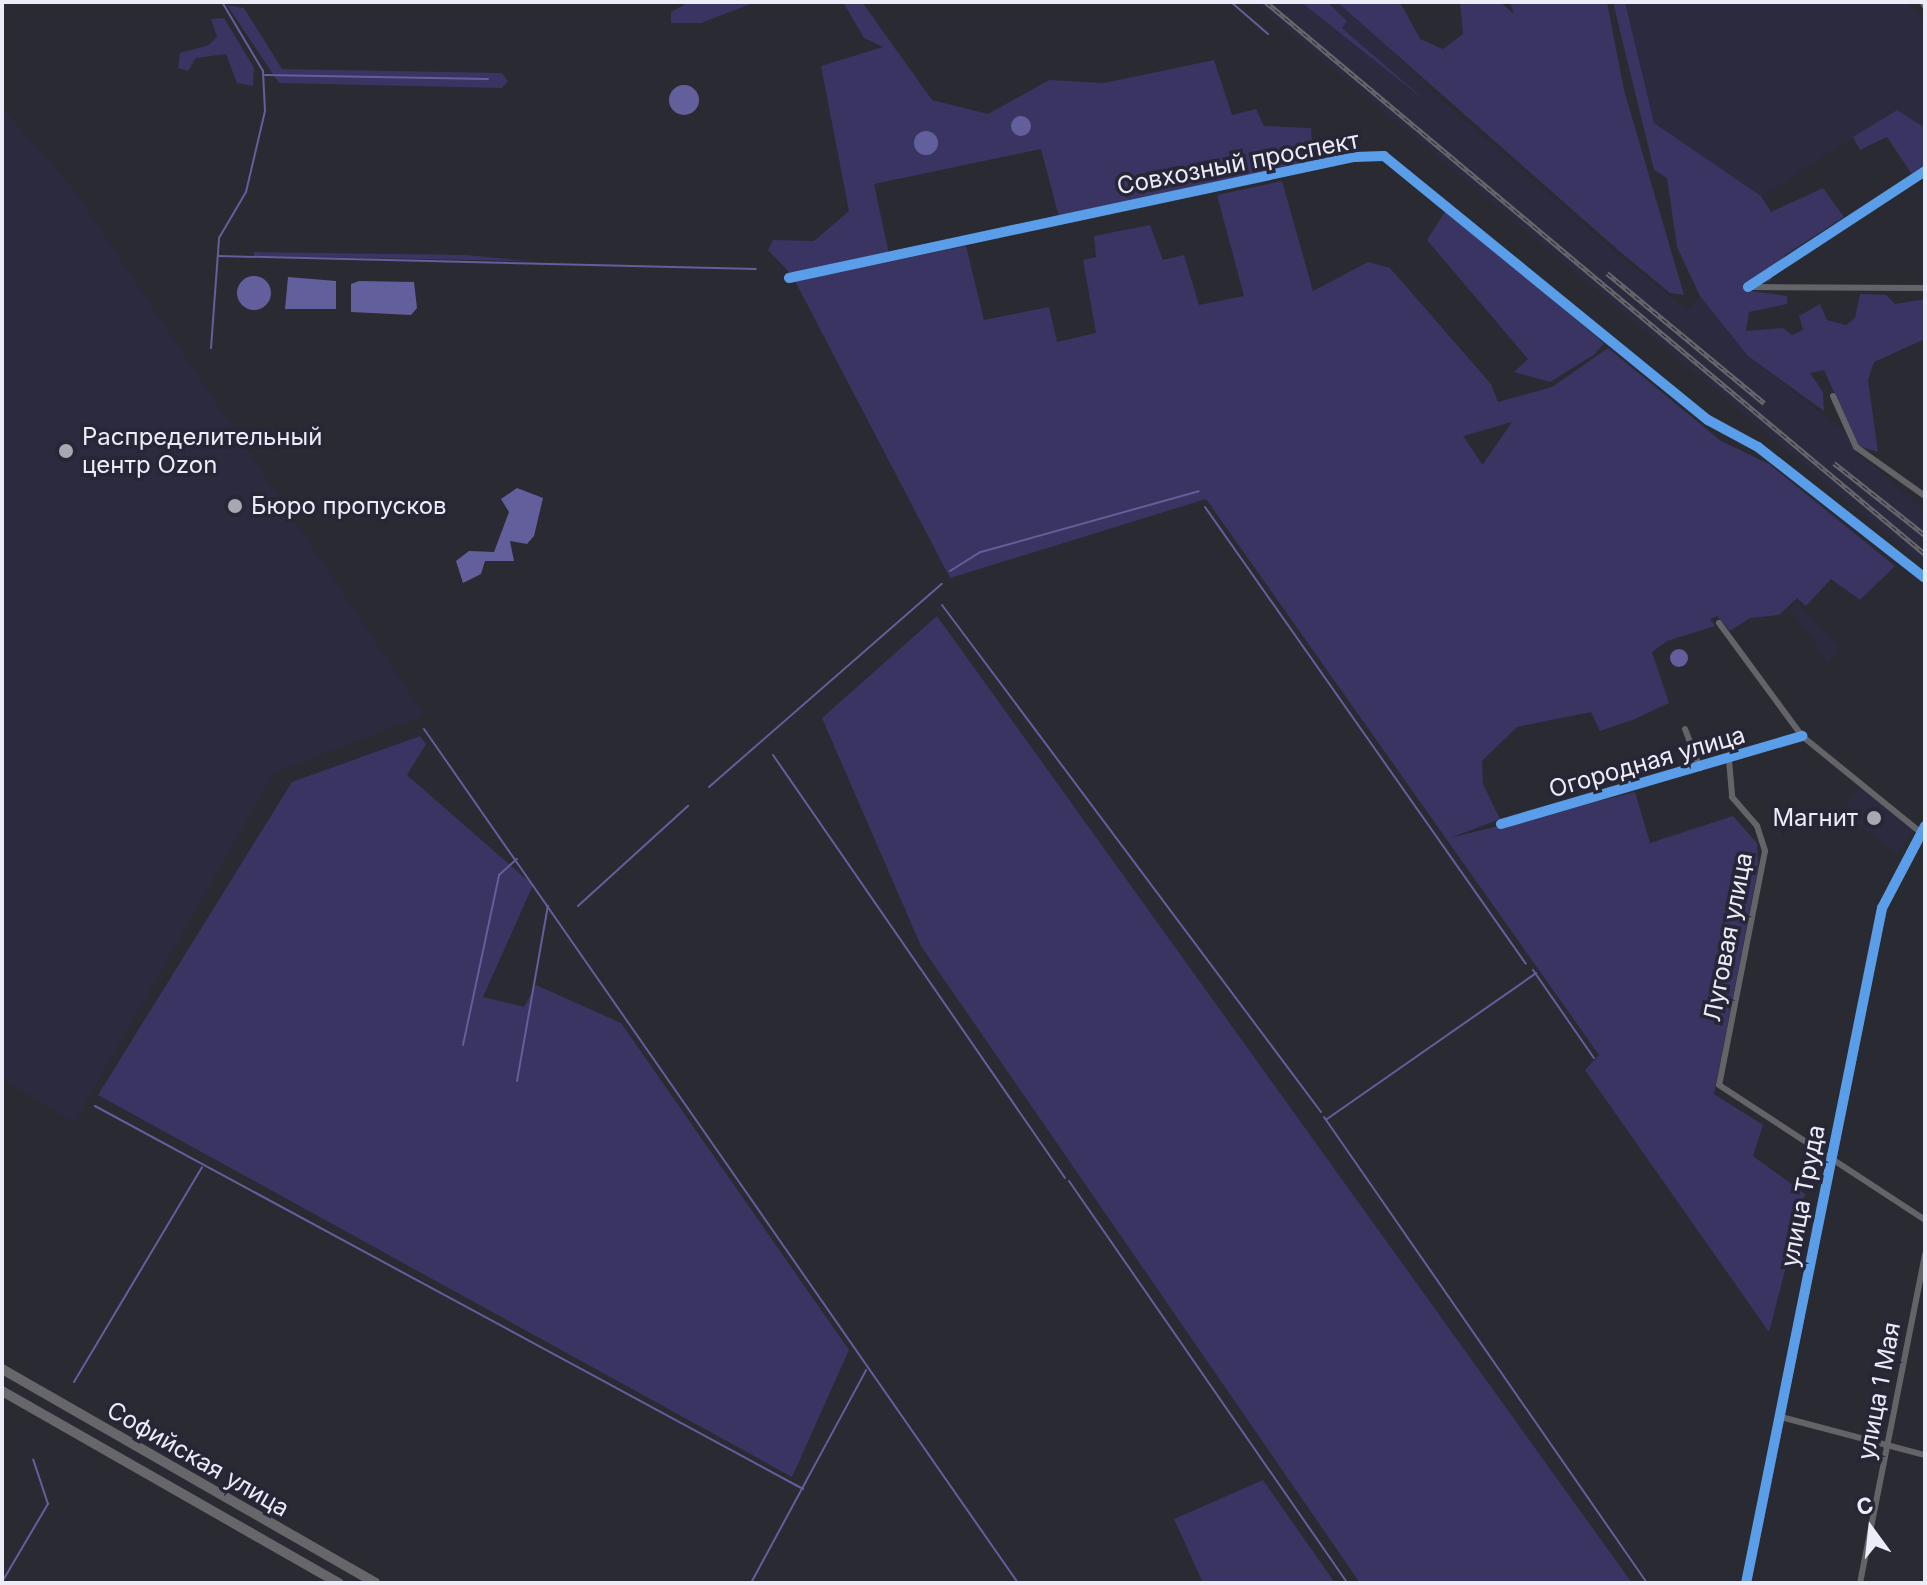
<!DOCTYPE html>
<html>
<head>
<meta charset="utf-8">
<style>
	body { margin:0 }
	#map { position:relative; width:1927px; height:1585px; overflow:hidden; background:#2a2a33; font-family:Inter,sans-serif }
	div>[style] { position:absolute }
	.built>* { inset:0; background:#2c2a3f; transform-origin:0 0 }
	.green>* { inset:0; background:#393461 }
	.water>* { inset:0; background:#635e9c }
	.round { border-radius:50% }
	.stream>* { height:2px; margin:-1px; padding:0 1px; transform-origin:1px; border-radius:1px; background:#635e9c }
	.street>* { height:6px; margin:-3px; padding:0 3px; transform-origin:3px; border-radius:3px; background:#646468 }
	.secondary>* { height:9px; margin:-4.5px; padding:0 4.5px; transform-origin:4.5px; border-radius:4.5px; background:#66666b }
	.primary>* { height:10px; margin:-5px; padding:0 5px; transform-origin:5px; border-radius:5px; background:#66666b }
	.rail>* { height:5px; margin-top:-2.5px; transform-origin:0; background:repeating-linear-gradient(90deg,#262637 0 6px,#67676c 0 12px); box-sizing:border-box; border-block:2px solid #67676c }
	.cycleway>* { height:10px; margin:-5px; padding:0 5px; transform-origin:5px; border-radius:5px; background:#5a9eea }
	.dots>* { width:22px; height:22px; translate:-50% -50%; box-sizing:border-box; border:4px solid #262637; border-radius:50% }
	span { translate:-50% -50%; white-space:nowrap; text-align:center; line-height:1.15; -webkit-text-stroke:7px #262637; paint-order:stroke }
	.street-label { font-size:24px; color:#ececf8 }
	.poi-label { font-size:24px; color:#ececf8 }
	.left { translate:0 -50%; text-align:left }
	.right { translate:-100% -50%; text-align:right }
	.frame { position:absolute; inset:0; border:4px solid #ececf8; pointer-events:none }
	.north { position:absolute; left:1831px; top:1489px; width:80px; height:80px; -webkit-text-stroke:6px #262637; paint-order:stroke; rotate:345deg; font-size:22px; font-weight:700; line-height:32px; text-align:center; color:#ececf8 }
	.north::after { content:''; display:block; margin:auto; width:28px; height:36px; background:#ececf8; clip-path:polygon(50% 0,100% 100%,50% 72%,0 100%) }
</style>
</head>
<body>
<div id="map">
	<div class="built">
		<div style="clip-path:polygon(1254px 2px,1346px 2px,1430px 90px,1620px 256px,1687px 310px,1700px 296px,1748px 356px,1843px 430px,1856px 451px,1925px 511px,1925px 566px)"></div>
		<div style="clip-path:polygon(1625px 2px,1906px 2px,1925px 24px,1925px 128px,1897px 110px,1761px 196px,1654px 123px)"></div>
		<div style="clip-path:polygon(2px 107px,73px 189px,424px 715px,274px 773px,74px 1123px,2px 1079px)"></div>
		<div style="clip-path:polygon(1796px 602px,1840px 646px,1829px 663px,1789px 608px)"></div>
		<div style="left:1860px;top:787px;width:70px;height:30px;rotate:38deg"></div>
	</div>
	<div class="green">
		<div style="clip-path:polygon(689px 2px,756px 2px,701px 23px,671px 23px,671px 12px)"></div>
		<div style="clip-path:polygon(843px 2px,862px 2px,932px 100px,988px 114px,1049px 80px,1104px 83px,1214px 60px,1232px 115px,1256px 109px,1264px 126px,1311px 128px,1313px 161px,1059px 217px,1041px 149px,874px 184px,889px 254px,790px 273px,768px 250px,773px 240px,814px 241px,849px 211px,821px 66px,883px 47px,864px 38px)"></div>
		<div style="clip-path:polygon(1301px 2px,1327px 2px,1347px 21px,1342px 28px,1427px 102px)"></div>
		<div style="clip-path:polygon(1337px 2px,1400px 2px,1420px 39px,1443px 49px,1463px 34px,1460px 2px,1500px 2px,1514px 14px,1510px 2px,1607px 2px,1624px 90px,1684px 295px,1670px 293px,1618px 250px)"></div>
		<div style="clip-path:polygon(1613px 2px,1625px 2px,1654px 123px,1761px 196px,1771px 212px,1823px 188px,1844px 217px,1785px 255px,1770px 281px,1754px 285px,1751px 291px,1787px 296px,1787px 304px,1749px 312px,1746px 331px,1783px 328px,1792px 335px,1803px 330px,1799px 316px,1820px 304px,1827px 320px,1846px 325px,1855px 318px,1860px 294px,1886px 295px,1895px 304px,1925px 299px,1925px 339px,1874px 362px,1868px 380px,1878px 452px,1858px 446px,1824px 370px,1810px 373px,1823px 392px,1824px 411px,1748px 356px,1700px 296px,1677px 247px,1667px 178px,1654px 170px)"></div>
		<div style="clip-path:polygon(227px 5px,244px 8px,282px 69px,502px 73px,508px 81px,502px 88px,279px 83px)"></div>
		<div style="clip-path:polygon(224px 18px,254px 68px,253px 86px,237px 83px,226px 54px,196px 58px,188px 71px,178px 68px,180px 53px,209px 45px,217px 37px,211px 19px)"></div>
		<div style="clip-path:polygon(1897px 110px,1925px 128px,1925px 168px,1913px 176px,1887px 137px,1860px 150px,1853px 137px)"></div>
		<div style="clip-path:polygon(evenodd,1282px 181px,1313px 291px,1368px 262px,1390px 268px,1491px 384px,1498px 402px,1552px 387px,1608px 348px,1721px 441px,1769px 464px,1895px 566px,1860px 600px,1831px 579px,1806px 606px,1797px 598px,1779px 615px,1750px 618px,1730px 631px,1717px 616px,1710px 619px,1715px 626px,1667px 641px,1652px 652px,1669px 703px,1635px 719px,1600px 731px,1591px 712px,1517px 727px,1482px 761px,1483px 784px,1500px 819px,1450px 838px,1635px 792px,1650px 843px,1733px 816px,1757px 843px,1758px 868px,1714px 1094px,1763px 1125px,1753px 1156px,1805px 1194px,1769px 1332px,1585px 1070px,1599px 1055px,1206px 499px,950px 578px,795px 281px,966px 246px,984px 320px,1049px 307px,1057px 342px,1096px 333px,1083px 260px,1096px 257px,1094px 236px,1150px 225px,1163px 260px,1184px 255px,1199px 305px,1244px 296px,1217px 195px,1282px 181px,1512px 422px,1483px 464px,1482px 464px,1463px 436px,1512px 422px)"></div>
		<div style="clip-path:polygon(1446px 210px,1604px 343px,1595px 354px,1550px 382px,1514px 372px,1528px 359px,1427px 240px)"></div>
		<div style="clip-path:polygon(254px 252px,467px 255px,528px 261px,254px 256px)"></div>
		<div style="clip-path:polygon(937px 616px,1632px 1583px,1360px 1583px,921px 946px,822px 718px)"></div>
		<div style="clip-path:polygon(420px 736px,426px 744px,407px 775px,533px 885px,483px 997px,524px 1007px,536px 985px,621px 1023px,849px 1350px,792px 1477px,98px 1095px,292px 782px)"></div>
		<div style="clip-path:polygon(1263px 1480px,1335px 1583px,1203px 1583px,1174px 1519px)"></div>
	</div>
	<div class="water">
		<div class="round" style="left:669px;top:85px;width:30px;height:30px"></div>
		<div class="round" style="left:1011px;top:116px;width:20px;height:20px"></div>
		<div class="round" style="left:914px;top:131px;width:24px;height:24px"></div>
		<div class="round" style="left:237px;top:276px;width:34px;height:34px"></div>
		<div style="clip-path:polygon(288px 277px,336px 281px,336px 309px,285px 309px)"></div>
		<div style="clip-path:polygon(359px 281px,414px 282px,417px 308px,411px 315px,351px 312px,351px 284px)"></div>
		<div style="clip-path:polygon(517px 488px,543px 498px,534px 536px,527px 544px,510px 541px,514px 561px,485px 561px,481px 574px,463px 583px,456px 561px,469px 551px,494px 552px,509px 512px,501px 499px)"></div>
		<div class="round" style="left:1670px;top:649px;width:18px;height:18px"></div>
	</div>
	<div class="stream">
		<div style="left:1231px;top:2px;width:49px;rotate:40.9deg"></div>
		<div style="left:265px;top:75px;width:223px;rotate:1deg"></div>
		<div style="left:218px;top:256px;width:538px;rotate:1.38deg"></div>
		<div style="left:211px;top:348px;width:110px;rotate:-85.8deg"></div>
		<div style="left:219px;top:238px;width:53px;rotate:-59.6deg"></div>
		<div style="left:246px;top:192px;width:83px;rotate:-76.8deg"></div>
		<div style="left:265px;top:111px;width:40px;rotate:-92.9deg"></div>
		<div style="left:263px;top:71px;width:80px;rotate:-120.7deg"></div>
		<div style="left:1205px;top:507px;width:558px;rotate:54.92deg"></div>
		<div style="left:950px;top:571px;width:36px;rotate:-32deg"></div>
		<div style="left:981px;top:552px;width:226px;rotate:-15.6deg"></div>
		<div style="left:942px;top:605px;width:633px;rotate:53.22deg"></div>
		<div style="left:424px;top:729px;width:1040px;rotate:55.18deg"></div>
		<div style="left:773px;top:755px;width:514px;rotate:55.38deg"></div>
		<div style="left:709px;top:787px;width:309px;rotate:-41.1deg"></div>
		<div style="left:578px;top:906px;width:149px;rotate:-42.3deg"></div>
		<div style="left:1533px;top:970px;width:107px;rotate:55.3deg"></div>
		<div style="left:463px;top:1045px;width:174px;rotate:-78deg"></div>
		<div style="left:499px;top:875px;width:24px;rotate:-42deg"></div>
		<div style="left:517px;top:1081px;width:178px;rotate:-80deg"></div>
		<div style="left:95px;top:1106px;width:805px;rotate:28.41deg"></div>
		<div style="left:1324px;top:1117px;width:567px;rotate:55.27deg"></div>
		<div style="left:1327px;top:1119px;width:255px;rotate:-34.9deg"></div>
		<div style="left:1069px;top:1181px;width:489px;rotate:55.3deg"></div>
		<div style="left:74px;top:1382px;width:250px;rotate:-59.2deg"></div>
		<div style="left:2px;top:1582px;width:91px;rotate:-59.5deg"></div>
		<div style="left:48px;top:1504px;width:47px;rotate:-108.4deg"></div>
		<div style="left:751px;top:1583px;width:242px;rotate:-61.6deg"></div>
	</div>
	<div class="street">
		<div style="left:789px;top:278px;width:578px;rotate:-12.09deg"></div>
		<div style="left:1354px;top:157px;width:30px;rotate:-2deg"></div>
		<div style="left:1384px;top:156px;width:418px;rotate:39.2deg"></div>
		<div style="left:1708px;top:420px;width:57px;rotate:28.4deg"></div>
		<div style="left:1758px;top:447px;width:212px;rotate:38.1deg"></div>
		<div style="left:1748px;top:287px;width:212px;rotate:-33.2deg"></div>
		<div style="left:1748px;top:287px;width:177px;rotate:0.3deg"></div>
		<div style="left:1833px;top:396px;width:56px;rotate:65.7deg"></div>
		<div style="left:1856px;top:447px;width:85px;rotate:35.4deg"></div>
		<div style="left:1719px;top:623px;width:140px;rotate:53.7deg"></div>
		<div style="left:1802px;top:736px;width:152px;rotate:39.1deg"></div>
		<div style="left:1685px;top:729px;width:42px;rotate:69deg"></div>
		<div style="left:1729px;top:760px;width:37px;rotate:85deg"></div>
		<div style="left:1732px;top:797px;width:38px;rotate:49deg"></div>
		<div style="left:1757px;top:826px;width:26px;rotate:72deg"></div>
		<div style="left:1765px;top:851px;width:238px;rotate:101.1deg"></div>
		<div style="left:1719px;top:1085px;width:246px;rotate:33.2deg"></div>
		<div style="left:1501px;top:824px;width:314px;rotate:-16.3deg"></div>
		<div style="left:1781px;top:1417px;width:149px;rotate:14.8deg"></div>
		<div style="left:1860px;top:1583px;width:335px;rotate:-78.8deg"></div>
	</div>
	<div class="secondary">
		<div style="left:1924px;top:2px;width:2px;rotate:63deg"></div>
		<div style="left:1746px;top:1583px;width:689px;rotate:-78.61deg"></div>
		<div style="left:1882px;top:908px;width:93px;rotate:-62.3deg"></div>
	</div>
	<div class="primary">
		<div style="left:2px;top:1369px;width:430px;rotate:29.8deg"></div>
		<div style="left:2px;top:1391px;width:388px;rotate:29.7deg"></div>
	</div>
	<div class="rail">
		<div style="left:1266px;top:2px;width:860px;rotate:39.95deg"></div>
		<div style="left:1607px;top:273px;width:204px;rotate:39.6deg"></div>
		<div style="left:1834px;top:463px;width:116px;rotate:38.4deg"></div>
	</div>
	<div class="cycleway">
		<div style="left:789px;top:278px;width:578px;rotate:-12.09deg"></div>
		<div style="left:1354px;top:157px;width:30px;rotate:-2deg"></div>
		<div style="left:1384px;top:156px;width:418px;rotate:39.2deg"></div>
		<div style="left:1708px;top:420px;width:57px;rotate:28.4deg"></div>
		<div style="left:1758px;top:447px;width:212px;rotate:38.1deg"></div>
		<div style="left:1748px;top:287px;width:212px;rotate:-33.2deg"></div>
		<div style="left:1501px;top:824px;width:314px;rotate:-16.3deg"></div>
		<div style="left:1746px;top:1583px;width:689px;rotate:-78.61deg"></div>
		<div style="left:1882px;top:908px;width:93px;rotate:-62.3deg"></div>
	</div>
	<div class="dots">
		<div style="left:66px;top:451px;background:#a8a8b3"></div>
		<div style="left:235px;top:506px;background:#a8a8b3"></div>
		<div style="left:1874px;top:818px;background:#a8a8b3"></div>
	</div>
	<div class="street-label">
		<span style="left:1238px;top:163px;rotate:-11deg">Совхозный проспект</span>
		<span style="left:1647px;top:762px;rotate:-16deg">Огородная улица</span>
		<span style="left:1728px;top:937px;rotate:-79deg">Луговая улица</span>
		<span style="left:1803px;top:1196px;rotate:-79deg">улица Труда</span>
		<span style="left:1879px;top:1391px;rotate:-79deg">улица 1 Мая</span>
		<span style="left:198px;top:1459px;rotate:30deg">Софийская улица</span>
	</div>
	<div class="poi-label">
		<span class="left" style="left:82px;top:451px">Распределительный<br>центр Ozon</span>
		<span class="left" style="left:251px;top:506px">Бюро пропусков</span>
		<span class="right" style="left:1858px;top:818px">Магнит</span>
	</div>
	<div class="frame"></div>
	<div class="north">С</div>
</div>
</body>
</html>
